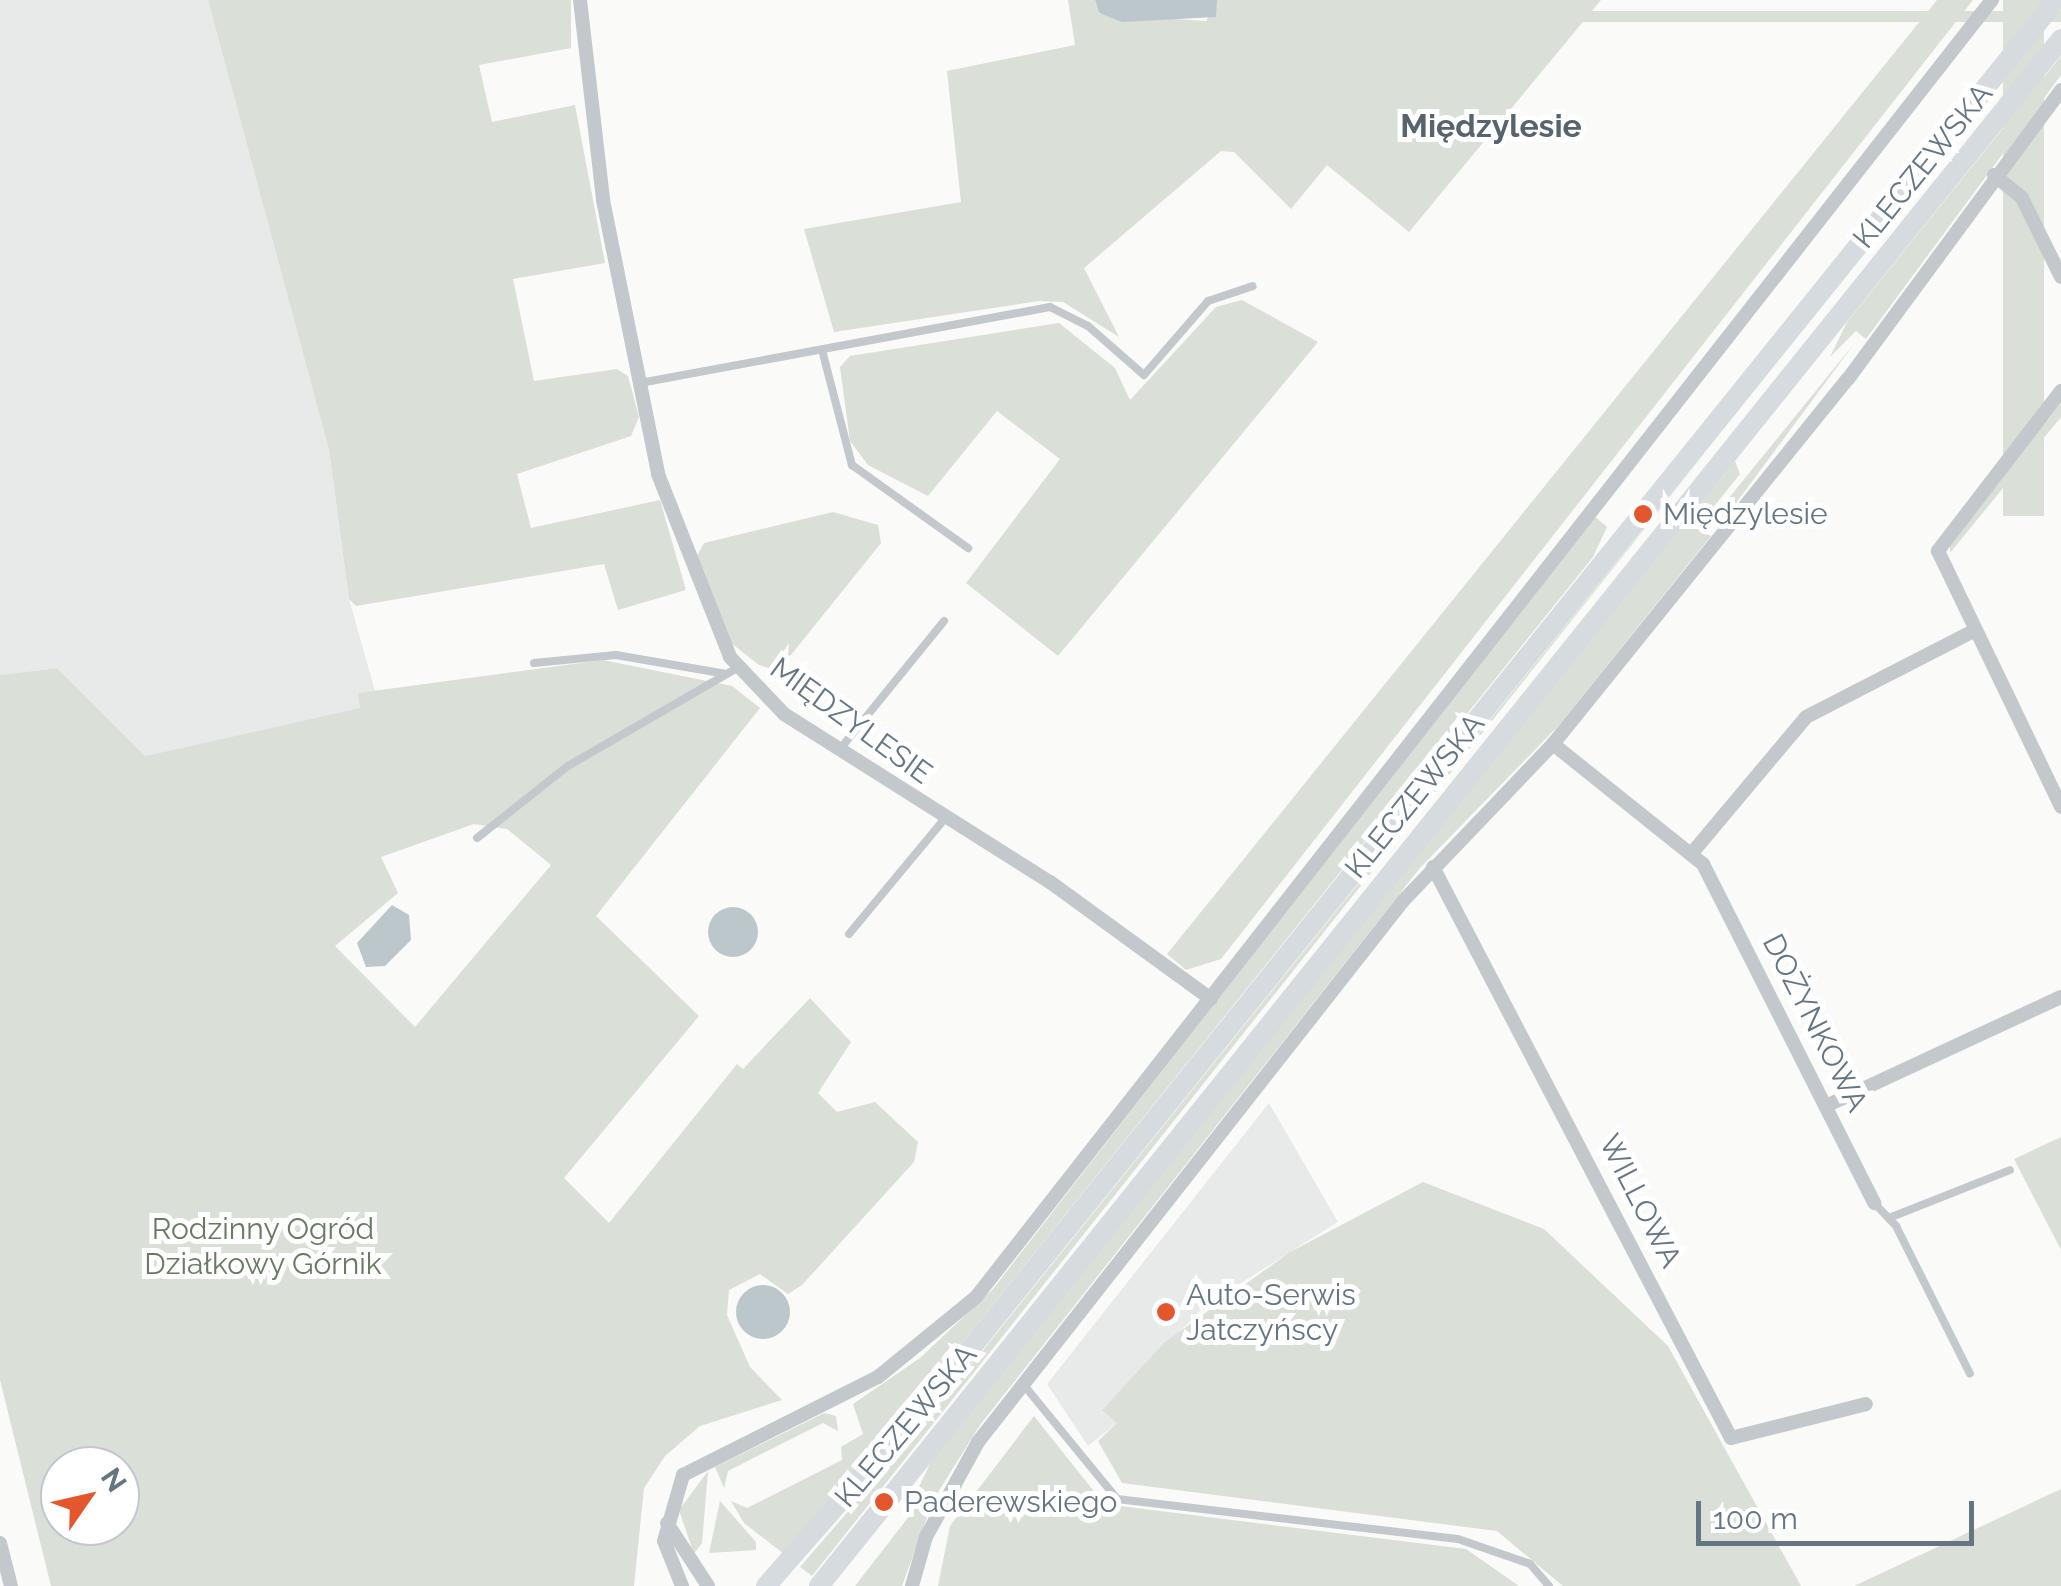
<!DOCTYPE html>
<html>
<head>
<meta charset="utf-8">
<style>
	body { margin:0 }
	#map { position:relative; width:2061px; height:1586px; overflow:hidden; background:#fafaf8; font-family:Raleway,sans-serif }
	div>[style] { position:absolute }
	.built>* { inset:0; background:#e8e9e9 }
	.green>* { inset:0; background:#dadfd7; transform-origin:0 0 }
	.water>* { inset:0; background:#bbc7cb }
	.round { border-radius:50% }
	.lane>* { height:8px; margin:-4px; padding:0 4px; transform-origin:4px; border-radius:4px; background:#c3c8cc }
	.street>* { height:14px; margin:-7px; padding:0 7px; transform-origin:7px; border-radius:7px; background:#c3c8cc }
	.secondary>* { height:20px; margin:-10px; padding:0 10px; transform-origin:10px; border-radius:10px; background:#d6dbdf }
	.dots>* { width:28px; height:28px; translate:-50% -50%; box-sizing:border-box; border:5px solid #fff; border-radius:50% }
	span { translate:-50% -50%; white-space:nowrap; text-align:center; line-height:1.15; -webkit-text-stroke:10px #fff; paint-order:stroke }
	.street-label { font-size:30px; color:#657683 }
	.poi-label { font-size:30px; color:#657683 }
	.left { translate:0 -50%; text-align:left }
	.park-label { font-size:30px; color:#687a64 }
	.neighbourhood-label { font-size:32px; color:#57646e; font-weight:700 }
	.north { position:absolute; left:40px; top:1446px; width:100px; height:100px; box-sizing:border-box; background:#fff; border:2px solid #c1c8cd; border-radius:50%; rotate:56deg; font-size:28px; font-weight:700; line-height:40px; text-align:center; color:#657683 }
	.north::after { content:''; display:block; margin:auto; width:35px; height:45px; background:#e4572e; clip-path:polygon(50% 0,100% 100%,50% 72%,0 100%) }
	.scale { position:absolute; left:1696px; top:1501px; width:278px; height:45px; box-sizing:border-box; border:5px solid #657683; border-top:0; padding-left:12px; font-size:30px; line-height:35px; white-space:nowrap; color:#657683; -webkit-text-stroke:8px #fff; paint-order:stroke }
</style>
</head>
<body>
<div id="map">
	<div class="built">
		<div style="clip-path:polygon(0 0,208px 0,329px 450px,349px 599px,375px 691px,359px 693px,361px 708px,145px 756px,57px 668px,0 675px)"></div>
		<div style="clip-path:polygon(1269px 1103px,1338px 1222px,1206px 1305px,1102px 1409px,1117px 1423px,1088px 1446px,1047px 1384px)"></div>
	</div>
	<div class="green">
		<div style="clip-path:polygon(208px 0,571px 0,571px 48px,479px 65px,492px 122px,575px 105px,605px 263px,513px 279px,534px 381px,617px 369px,628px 376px,639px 417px,631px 436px,517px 474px,531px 528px,660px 500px,686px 590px,618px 610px,604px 564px,356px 606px,349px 599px,329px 450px)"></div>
		<div style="clip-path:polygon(1068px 0,1095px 0,1099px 14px,1206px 21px,1217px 0,1601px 0,1409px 232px,1327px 165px,1291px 209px,1234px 152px,1221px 151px,1084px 268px,1119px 337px,1063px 302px,1039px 301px,834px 332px,804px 229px,961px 202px,947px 71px,1075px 45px)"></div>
		<div style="clip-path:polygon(1937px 0,1973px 0,1221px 959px,1186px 970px,1167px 954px)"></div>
		<div style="left:2003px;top:0;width:41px;height:516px"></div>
		<div style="left:2061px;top:11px;width:11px;height:543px;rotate:90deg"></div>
		<div style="clip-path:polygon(2061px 56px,2061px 75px,1866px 339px,1856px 331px,1830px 357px,1847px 322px)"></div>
		<div style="clip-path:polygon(1242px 300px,1318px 342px,1058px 656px,966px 583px,1060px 459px,997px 411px,928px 496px,868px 465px,850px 441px,840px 367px,850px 356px,1059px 323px,1115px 368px,1130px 400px,1216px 307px)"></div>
		<div style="clip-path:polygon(1854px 344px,1719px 526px,1711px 520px,1836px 366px)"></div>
		<div style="clip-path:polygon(2061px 403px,2061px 417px,1950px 553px,1950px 546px)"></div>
		<div style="clip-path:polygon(1712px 444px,812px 1576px,800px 1567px,922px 1426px)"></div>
		<div style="clip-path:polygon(1735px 461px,1740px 474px,1699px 525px,1711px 536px,1559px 725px,1420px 868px,980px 1425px,935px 1497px,918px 1489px,935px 1453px)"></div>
		<div style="clip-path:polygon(833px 512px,878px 525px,881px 543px,791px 655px,771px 669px,759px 665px,731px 643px,693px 563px,704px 543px)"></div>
		<div style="clip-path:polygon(1593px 515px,1607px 527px,1593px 557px,902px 1418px,784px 1554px,744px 1523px,731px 1501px,747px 1508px,842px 1460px,841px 1447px,863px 1434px,853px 1404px,920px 1358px,993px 1289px)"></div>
		<div style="clip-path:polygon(evenodd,603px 660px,732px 686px,760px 708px,596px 916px,699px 1016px,564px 1178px,609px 1223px,737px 1064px,743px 1069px,810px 998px,851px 1042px,818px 1093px,837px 1112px,875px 1102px,918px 1142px,914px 1162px,802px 1285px,788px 1294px,760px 1274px,729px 1290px,727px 1315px,750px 1367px,782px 1400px,700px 1426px,665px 1456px,644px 1488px,634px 1586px,51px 1586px,0 1380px,0 675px,57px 668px,145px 756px,360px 708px,358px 693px,603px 660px,474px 824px,507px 829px,551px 865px,415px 1027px,335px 946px,398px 893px,381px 857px,474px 824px,603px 660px,60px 1466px,120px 1466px,120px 1526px,60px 1526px,60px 1466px)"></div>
		<div style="clip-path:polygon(2061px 1137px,2061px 1250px,2014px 1159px)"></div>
		<div style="clip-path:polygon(1423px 1182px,1544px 1229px,1668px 1346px,1801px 1586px,1563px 1586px,1497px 1531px,1122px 1483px,1098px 1441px,1117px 1423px,1102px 1410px,1165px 1342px,1290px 1252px)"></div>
		<div style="clip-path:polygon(824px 1413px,836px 1416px,838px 1431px,823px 1423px,728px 1471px,724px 1488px,715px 1467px)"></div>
		<div style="clip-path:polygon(1034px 1416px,1104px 1504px,1466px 1549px,1519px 1586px,938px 1586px,950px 1526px)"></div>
		<div style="clip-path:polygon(708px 1471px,702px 1543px,694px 1554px,679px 1510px)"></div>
		<div style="clip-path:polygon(2061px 1489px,2061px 1586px,1854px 1586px)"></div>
		<div style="clip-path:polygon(720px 1501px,756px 1542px,756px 1550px,709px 1553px)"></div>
		<div style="clip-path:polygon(917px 1506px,930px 1509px,902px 1586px,855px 1586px)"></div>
	</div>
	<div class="water">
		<div style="clip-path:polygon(1095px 0,1217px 0,1216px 17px,1122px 22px,1099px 13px)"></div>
		<div style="clip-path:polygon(392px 905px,409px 915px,411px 940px,385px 966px,366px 967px,357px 943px)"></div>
		<div class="round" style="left:708px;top:907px;width:50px;height:50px"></div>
		<div class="round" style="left:736px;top:1285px;width:54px;height:54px"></div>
	</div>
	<div class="lane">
		<div style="left:822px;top:350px;width:119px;rotate:75.4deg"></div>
		<div style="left:852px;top:465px;width:143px;rotate:35.6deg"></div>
		<div style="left:640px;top:383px;width:417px;rotate:-10.5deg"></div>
		<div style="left:1050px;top:307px;width:42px;rotate:26.6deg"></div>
		<div style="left:1088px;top:326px;width:74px;rotate:41.2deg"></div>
		<div style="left:1144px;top:375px;width:98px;rotate:-49.1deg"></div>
		<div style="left:1208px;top:301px;width:47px;rotate:-18.4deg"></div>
		<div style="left:534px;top:663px;width:82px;rotate:-5.6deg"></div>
		<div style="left:616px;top:655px;width:112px;rotate:9.8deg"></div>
		<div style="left:840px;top:749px;width:165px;rotate:-50.9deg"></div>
		<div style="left:477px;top:838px;width:116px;rotate:-38.4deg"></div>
		<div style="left:568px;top:766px;width:195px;rotate:-30.1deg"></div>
		<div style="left:849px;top:934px;width:146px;rotate:-50.3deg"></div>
		<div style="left:1874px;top:1203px;width:32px;rotate:46deg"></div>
		<div style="left:1896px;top:1226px;width:165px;rotate:63.4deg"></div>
		<div style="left:1889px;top:1218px;width:130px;rotate:-21.6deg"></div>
		<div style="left:1023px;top:1384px;width:149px;rotate:50.7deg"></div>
		<div style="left:1117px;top:1499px;width:343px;rotate:6.7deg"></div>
		<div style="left:1458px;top:1539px;width:76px;rotate:19.1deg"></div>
		<div style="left:1530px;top:1564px;width:29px;rotate:49deg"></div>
	</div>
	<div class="street">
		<div style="left:580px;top:0;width:201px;rotate:83.4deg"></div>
		<div style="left:603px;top:200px;width:279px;rotate:78.6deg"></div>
		<div style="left:658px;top:474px;width:197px;rotate:68.5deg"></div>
		<div style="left:730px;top:657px;width:79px;rotate:46.5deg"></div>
		<div style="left:784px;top:714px;width:315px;rotate:32.3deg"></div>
		<div style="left:1050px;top:882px;width:199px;rotate:36deg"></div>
		<div style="left:1994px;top:175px;width:36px;rotate:39deg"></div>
		<div style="left:2022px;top:198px;width:88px;rotate:63.7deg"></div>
		<div style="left:2061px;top:391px;width:202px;rotate:127.6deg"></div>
		<div style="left:1938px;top:551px;width:284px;rotate:64.3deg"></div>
		<div style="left:1553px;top:744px;width:192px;rotate:38.7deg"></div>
		<div style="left:1703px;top:864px;width:380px;rotate:63.2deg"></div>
		<div style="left:1692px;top:853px;width:177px;rotate:-50deg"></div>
		<div style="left:1806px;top:717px;width:190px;rotate:-27.2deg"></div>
		<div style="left:1433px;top:867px;width:644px;rotate:62.44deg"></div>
		<div style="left:1731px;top:1438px;width:139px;rotate:-14.1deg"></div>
		<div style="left:1826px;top:1106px;width:259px;rotate:-24.9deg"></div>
		<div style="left:667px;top:1523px;width:75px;rotate:56.9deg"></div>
		<div style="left:0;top:1543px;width:44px;rotate:75.7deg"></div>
		<div style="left:682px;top:1586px;width:48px;rotate:-111.8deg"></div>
		<div style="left:664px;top:1541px;width:69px;rotate:-73.9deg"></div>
		<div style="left:683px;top:1475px;width:218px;rotate:-26.7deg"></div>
		<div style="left:878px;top:1377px;width:127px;rotate:-39.2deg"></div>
		<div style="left:976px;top:1297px;width:1648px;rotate:-51.93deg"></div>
		<div style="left:912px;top:1586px;width:51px;rotate:-74.1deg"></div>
		<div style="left:926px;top:1537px;width:108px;rotate:-61.3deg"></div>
		<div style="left:978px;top:1442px;width:688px;rotate:-51.85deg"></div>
		<div style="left:1403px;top:901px;width:217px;rotate:-46.3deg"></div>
		<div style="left:1553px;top:744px;width:469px;rotate:-51.1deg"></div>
		<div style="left:1848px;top:379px;width:359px;rotate:-53.6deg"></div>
	</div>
	<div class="secondary">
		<div style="left:766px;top:1586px;width:255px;rotate:-48.8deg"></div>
		<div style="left:934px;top:1394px;width:1789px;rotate:-51.17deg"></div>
		<div style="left:819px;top:1586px;width:1984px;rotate:-51.24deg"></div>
	</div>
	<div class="dots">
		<div style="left:1643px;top:514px;background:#e4572e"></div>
		<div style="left:1166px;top:1312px;background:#e4572e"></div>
		<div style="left:884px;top:1502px;background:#e4572e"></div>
	</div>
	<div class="street-label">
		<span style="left:1923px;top:166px;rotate:-51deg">KLECZEWSKA</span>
		<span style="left:851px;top:721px;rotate:36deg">MIĘDZYLESIE</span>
		<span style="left:1415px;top:796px;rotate:-51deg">KLECZEWSKA</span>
		<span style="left:1815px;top:1023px;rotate:63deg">DOŻYNKOWA</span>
		<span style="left:1640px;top:1201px;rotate:63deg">WILLOWA</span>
		<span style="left:906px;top:1426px;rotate:-50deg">KLECZEWSKA</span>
	</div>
	<div class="poi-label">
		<span class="left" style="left:1663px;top:514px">Międzylesie</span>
		<span class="left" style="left:1186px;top:1312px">Auto-Serwis<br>Jatczyńscy</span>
		<span class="left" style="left:904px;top:1502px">Paderewskiego</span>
	</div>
	<div class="park-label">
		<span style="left:263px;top:1246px">Rodzinny Ogród<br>Działkowy Górnik</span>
	</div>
	<div class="neighbourhood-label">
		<span style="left:1491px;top:126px">Międzylesie</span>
	</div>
	<div class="north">N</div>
	<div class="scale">100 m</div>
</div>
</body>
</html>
